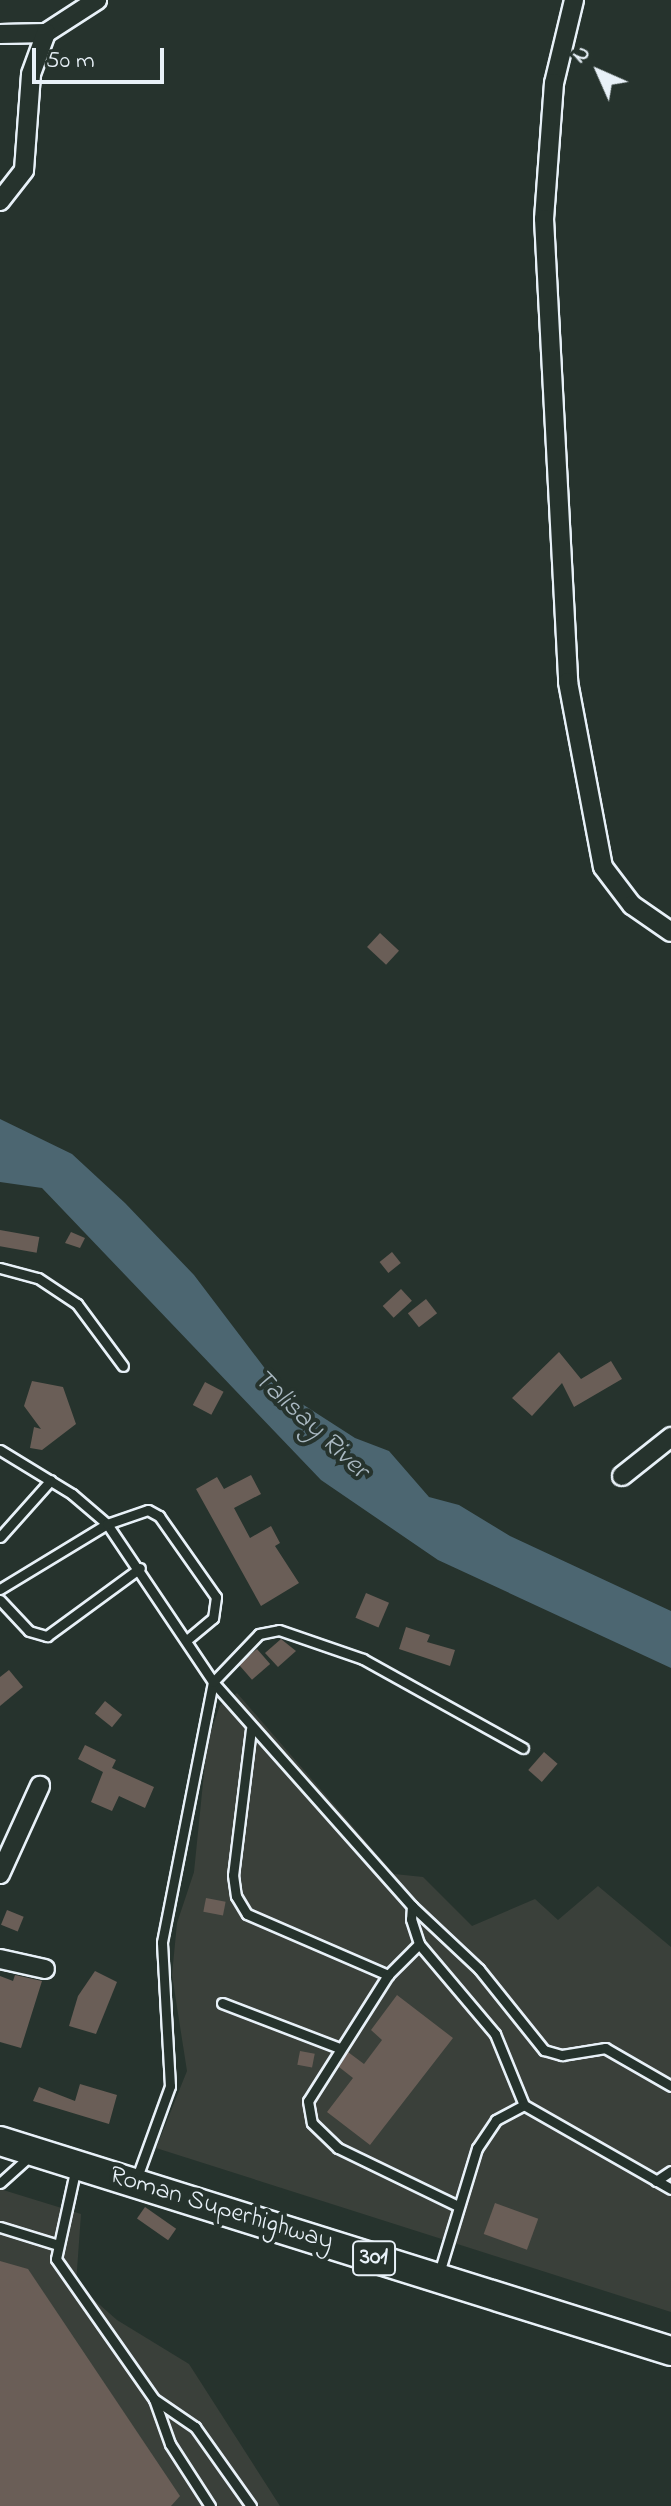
<!DOCTYPE html>
<html>
<head>
<meta charset="utf-8">
<style>
	body { margin:0 }
	#map { position:relative; width:671px; height:2506px; overflow:hidden; background:#26332d; font-family:"Indie Flower",sans-serif }
	div>[style] { position:absolute }
	.built>* { inset:0; background:#3a403a }
	.water>* { inset:0; background:#4c6671 }
	.building>* { inset:0; background:#6a5e57; transform-origin:0 0 }
	.roads { filter:drop-shadow(2px 0 #e8f1f8) drop-shadow(-2px 0 #e8f1f8) drop-shadow(0 2px #e8f1f8) drop-shadow(0 -2px #e8f1f8) }
	.lane>* { height:9px; margin:-4.5px; padding:0 4.5px; transform-origin:4.5px; border-radius:4.5px; background:#26332d }
	.street>* { height:18px; margin:-9px; padding:0 9px; transform-origin:9px; border-radius:9px; background:#26332d }
	.primary>* { height:28px; margin:-14px; padding:0 14px; transform-origin:14px; border-radius:14px; background:#26332d }
	span { translate:-50% -50%; white-space:nowrap; text-align:center; line-height:1.15; -webkit-text-stroke:8px #26332d; paint-order:stroke }
	.shield-label span { padding:2px 6px; background:#26332d; border:2px solid; border-radius:6px; -webkit-text-stroke-width:0 }
	.shield-label { font-size:24px; color:#e8f1f8; font-weight:700 }
	.street-label { font-size:26px; color:#e8f1f8 }
	.water-label { font-size:28px; color:#aab9c2; font-style:italic }
	.north { position:absolute; left:559px; top:32px; width:80px; height:80px; -webkit-text-stroke:6px #26332d; paint-order:stroke; rotate:315deg; font-size:22px; font-weight:700; line-height:32px; text-align:center; color:#e8f1f8 }
	.north::after { content:''; display:block; margin:auto; width:28px; height:36px; background:#e8f1f8; clip-path:polygon(50% 0,100% 100%,50% 72%,0 100%) }
	.scale { position:absolute; left:32px; top:48px; width:132px; height:36px; box-sizing:border-box; border:4px solid #e8f1f8; border-top:0; padding-left:10px; font-size:24px; line-height:28px; white-space:nowrap; color:#e8f1f8; -webkit-text-stroke:6px #26332d; paint-order:stroke }
</style>
</head>
<body>
<div id="map">
	<div class="built">
		<div style="clip-path:polygon(237px 1693px,394px 1874px,423px 1877px,472px 1926px,535px 1899px,558px 1920px,598px 1886px,671px 1947px,671px 2312px,156px 2148px,187px 2071px,172px 1975px,177px 1923px,194px 1872px,207px 1743px,220px 1705px)"></div>
		<div style="clip-path:polygon(0 2189px,81px 2214px,76px 2284px,117px 2320px,189px 2364px,280px 2506px,0 2506px)"></div>
	</div>
	<div class="water">
		<div style="clip-path:polygon(0 1119px,72px 1154px,125px 1203px,194px 1275px,282px 1391px,355px 1438px,389px 1451px,429px 1497px,459px 1505px,510px 1536px,671px 1611px,671px 1668px,438px 1560px,321px 1480px,42px 1188px,0 1182px)"></div>
	</div>
	<div class="building">
		<div style="left:380px;top:933px;width:26px;height:19px;rotate:43deg"></div>
		<div style="left:0;top:1230px;width:40px;height:16px;rotate:10deg"></div>
		<div style="clip-path:polygon(71px 1232px,85px 1238px,80px 1248px,65px 1243px)"></div>
		<div style="left:392px;top:1252px;width:14px;height:16px;rotate:51deg"></div>
		<div style="left:401px;top:1289px;width:16px;height:25px;rotate:47deg"></div>
		<div style="left:426px;top:1299px;width:18px;height:23px;rotate:52deg"></div>
		<div style="clip-path:polygon(559px 1352px,581px 1379px,611px 1361px,622px 1379px,574px 1407px,562px 1383px,532px 1416px,512px 1398px)"></div>
		<div style="clip-path:polygon(32px 1381px,63px 1387px,76px 1424px,42px 1450px,30px 1448px,34px 1427px,41px 1429px,24px 1406px)"></div>
		<div style="left:205px;top:1382px;width:21px;height:26px;rotate:28deg"></div>
		<div style="clip-path:polygon(251px 1475px,261px 1494px,234px 1508px,250px 1538px,271px 1526px,280px 1543px,275px 1546px,299px 1583px,261px 1606px,196px 1489px,217px 1477px,224px 1489px)"></div>
		<div style="left:366px;top:1593px;width:25px;height:27px;rotate:23deg"></div>
		<div style="clip-path:polygon(406px 1627px,430px 1635px,427px 1642px,455px 1650px,450px 1666px,399px 1649px)"></div>
		<div style="clip-path:polygon(281px 1639px,296px 1651px,278px 1667px,265px 1653px)"></div>
		<div style="left:257px;top:1649px;width:20px;height:24px;rotate:49deg"></div>
		<div style="clip-path:polygon(9px 1670px,23px 1687px,0 1706px,0 1677px)"></div>
		<div style="left:105px;top:1701px;width:22px;height:16px;rotate:39deg"></div>
		<div style="clip-path:polygon(85px 1745px,116px 1760px,112px 1768px,154px 1787px,145px 1808px,119px 1796px,112px 1811px,91px 1802px,103px 1772px,78px 1759px)"></div>
		<div style="left:544px;top:1752px;width:18px;height:24px;rotate:41deg"></div>
		<div style="left:206px;top:1898px;width:20px;height:14px;rotate:11deg"></div>
		<div style="left:7px;top:1910px;width:18px;height:16px;rotate:22deg"></div>
		<div style="clip-path:polygon(95px 1971px,117px 1982px,96px 2034px,69px 2026px,78px 1996px)"></div>
		<div style="clip-path:polygon(15px 1975px,42px 1981px,21px 2048px,0 2042px,0 1976px,13px 1981px)"></div>
		<div style="clip-path:polygon(397px 1995px,453px 2038px,370px 2145px,327px 2112px,353px 2078px,339px 2067px,348px 2052px,364px 2064px,382px 2040px,371px 2030px)"></div>
		<div style="left:300px;top:2051px;width:15px;height:14px;rotate:11deg"></div>
		<div style="clip-path:polygon(80px 2084px,117px 2095px,109px 2124px,33px 2101px,39px 2087px,75px 2101px)"></div>
		<div style="left:495px;top:2203px;width:46px;height:33px;rotate:20deg"></div>
		<div style="left:145px;top:2207px;width:38px;height:14px;rotate:35deg"></div>
		<div style="clip-path:polygon(0 2261px,28px 2269px,180px 2496px,171px 2506px,0 2506px)"></div>
	</div>
	<div class="roads">
		<div class="lane">
			<div style="left:0;top:1268px;width:39px;rotate:15deg"></div>
			<div style="left:38px;top:1278px;width:47px;rotate:33.7deg"></div>
			<div style="left:77px;top:1304px;width:77px;rotate:53.4deg"></div>
			<div style="left:0;top:1450px;width:84px;rotate:31.4deg"></div>
			<div style="left:72px;top:1494px;width:46px;rotate:40.6deg"></div>
			<div style="left:107px;top:1524px;width:190px;rotate:56.1deg"></div>
			<div style="left:213px;top:1682px;width:300px;rotate:48.4deg"></div>
			<div style="left:412px;top:1906px;width:13px;rotate:94deg"></div>
			<div style="left:411px;top:1919px;width:26px;rotate:72deg"></div>
			<div style="left:419px;top:1944px;width:118px;rotate:49.8deg"></div>
			<div style="left:495px;top:2034px;width:77px;rotate:67.8deg"></div>
			<div style="left:524px;top:2105px;width:32px;rotate:152deg"></div>
			<div style="left:496px;top:2120px;width:34px;rotate:124deg"></div>
			<div style="left:477px;top:2148px;width:131px;rotate:106.9deg"></div>
			<div style="left:0;top:1537px;width:76px;rotate:-48.2deg"></div>
			<div style="left:0;top:1589px;width:125px;rotate:-31.3deg"></div>
			<div style="left:107px;top:1524px;width:43px;rotate:-18.9deg"></div>
			<div style="left:148px;top:1510px;width:13px;rotate:29deg"></div>
			<div style="left:159px;top:1516px;width:99px;rotate:54.9deg"></div>
			<div style="left:216px;top:1597px;width:21px;rotate:98deg"></div>
			<div style="left:213px;top:1618px;width:31px;rotate:140deg"></div>
			<div style="left:0;top:1600px;width:42px;rotate:46.9deg"></div>
			<div style="left:29px;top:1631px;width:19px;rotate:16deg"></div>
			<div style="left:47px;top:1636px;width:115px;rotate:-36.2deg"></div>
			<div style="left:251px;top:1729px;width:147px;rotate:97deg"></div>
			<div style="left:233px;top:1875px;width:21px;rotate:82deg"></div>
			<div style="left:236px;top:1896px;width:21px;rotate:59deg"></div>
			<div style="left:247px;top:1914px;width:154px;rotate:23.4deg"></div>
			<div style="left:412px;top:1906px;width:92px;rotate:43.2deg"></div>
			<div style="left:479px;top:1969px;width:104px;rotate:51.3deg"></div>
			<div style="left:544px;top:2050px;width:19px;rotate:16deg"></div>
			<div style="left:562px;top:2055px;width:44px;rotate:-9.2deg"></div>
			<div style="left:605px;top:2048px;width:76px;rotate:29.9deg"></div>
			<div style="left:419px;top:1944px;width:44px;rotate:135deg"></div>
			<div style="left:388px;top:1975px;width:149px;rotate:122.4deg"></div>
			<div style="left:308px;top:2101px;width:22px;rotate:80deg"></div>
			<div style="left:312px;top:2123px;width:36px;rotate:44deg"></div>
			<div style="left:338px;top:2148px;width:133px;rotate:25.8deg"></div>
			<div style="left:222px;top:2003px;width:125px;rotate:21deg"></div>
			<div style="left:524px;top:2105px;width:169px;rotate:29.7deg"></div>
			<div style="left:76px;top:2167px;width:94px;rotate:102.3deg"></div>
			<div style="left:56px;top:2259px;width:171px;rotate:55deg"></div>
			<div style="left:154px;top:2399px;width:48px;rotate:70.4deg"></div>
			<div style="left:170px;top:2444px;width:74px;rotate:57.2deg"></div>
			<div style="left:136px;top:2180px;width:100px;rotate:-70.1deg"></div>
			<div style="left:170px;top:2086px;width:144px;rotate:-93.2deg"></div>
			<div style="left:162px;top:1942px;width:265px;rotate:-78.9deg"></div>
			<div style="left:213px;top:1682px;width:66px;rotate:-46.2deg"></div>
			<div style="left:259px;top:1634px;width:20px;rotate:-11deg"></div>
			<div style="left:279px;top:1630px;width:89px;rotate:19deg"></div>
			<div style="left:363px;top:1659px;width:183px;rotate:29.1deg"></div>
			<div style="left:656px;top:2181px;width:18px;rotate:-34deg"></div>
			<div style="left:0;top:2183px;width:40px;rotate:-42deg"></div>
			<div style="left:0;top:2227px;width:58px;rotate:17.2deg"></div>
			<div style="left:154px;top:2399px;width:50px;rotate:34.3deg"></div>
			<div style="left:195px;top:2427px;width:97px;rotate:54.7deg"></div>
		</div>
		<div class="street">
			<div style="left:574px;top:0;width:85px;rotate:103.5deg"></div>
			<div style="left:554px;top:83px;width:136px;rotate:94.2deg"></div>
			<div style="left:544px;top:219px;width:464px;rotate:87deg"></div>
			<div style="left:568px;top:682px;width:188px;rotate:79.3deg"></div>
			<div style="left:603px;top:867px;width:48px;rotate:52.7deg"></div>
			<div style="left:632px;top:905px;width:47px;rotate:34.7deg"></div>
			<div style="left:0;top:34px;width:46px;rotate:-1.2deg"></div>
			<div style="left:46px;top:33px;width:61px;rotate:-32.9deg"></div>
			<div style="left:0;top:201px;width:39px;rotate:-52deg"></div>
			<div style="left:24px;top:170px;width:96px;rotate:-85.8deg"></div>
			<div style="left:31px;top:74px;width:44px;rotate:-69.9deg"></div>
			<div style="left:622px;top:1476px;width:63px;rotate:-38.5deg"></div>
			<div style="left:0;top:1874px;width:97px;rotate:-65.6deg"></div>
			<div style="left:0;top:1959px;width:46px;rotate:12.5deg"></div>
		</div>
		<div class="primary">
			<div style="left:0;top:2141px;width:703px;rotate:17.38deg"></div>
		</div>
	</div>
	<div class="shield-label">
		<span style="left:374px;top:2258px">301</span>
	</div>
	<div class="street-label">
		<span style="left:221px;top:2210px;rotate:17deg">Roman Superhighway</span>
	</div>
	<div class="water-label">
		<span style="left:310px;top:1425px;rotate:43deg">Talisay River</span>
	</div>
	<div class="north">N</div>
	<div class="scale">50 m</div>
</div>
</body>
</html>
